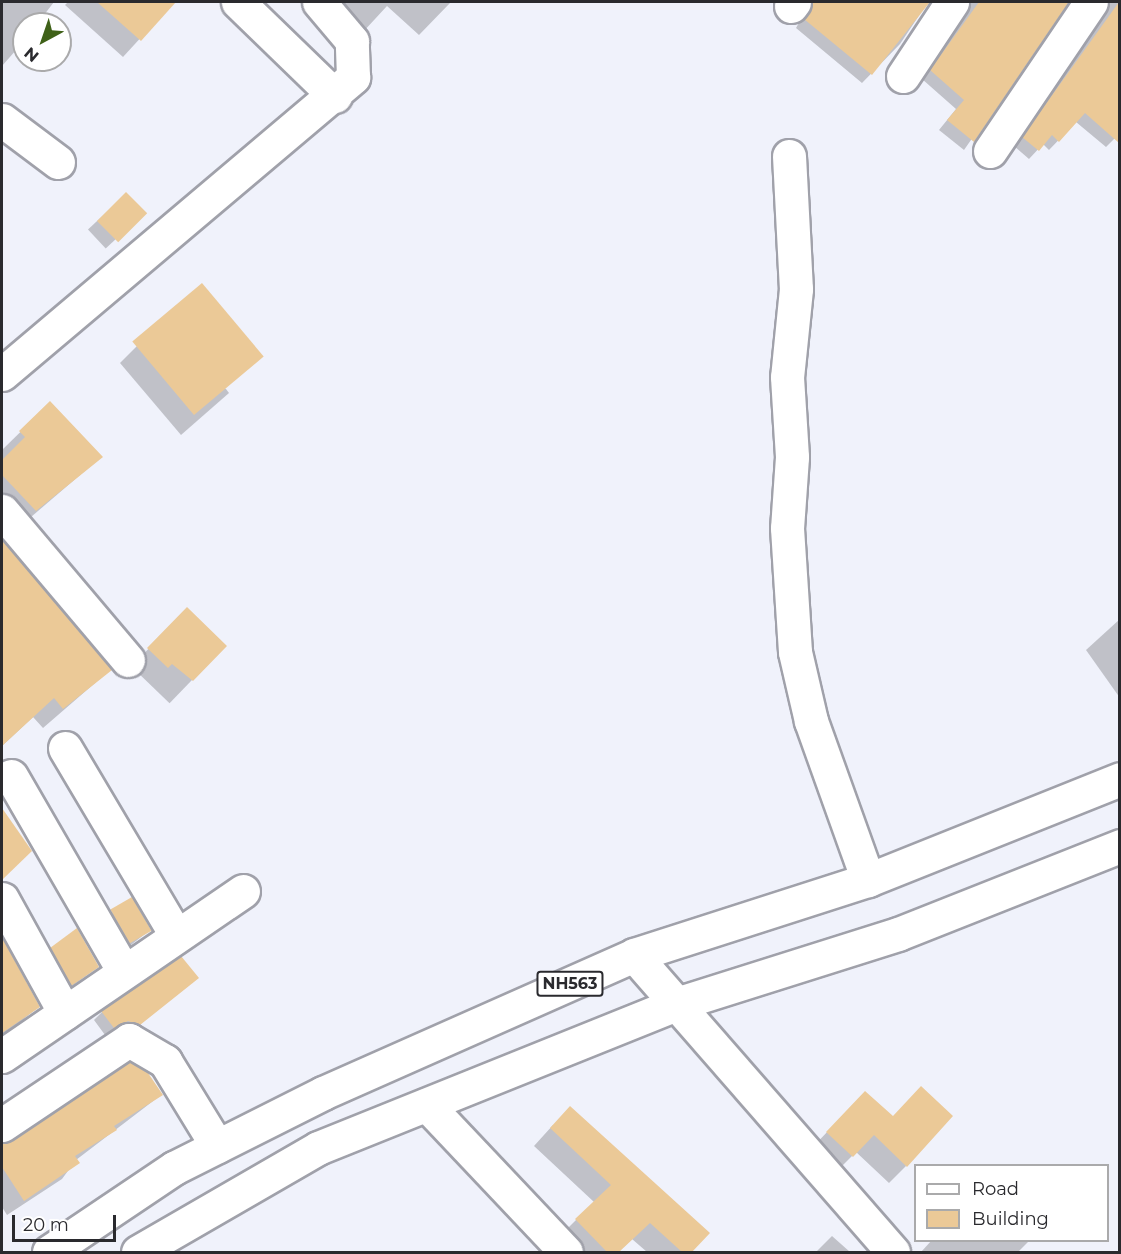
<!DOCTYPE html>
<html>
<head>
<meta charset="utf-8">
<style>
	body { margin:0 }
	#map { position:relative; width:1121px; height:1254px; overflow:hidden; background:#f0f2fb; font-family:Montserrat,sans-serif }
	div>[style] { position:absolute }
	.shadow>* { inset:0; background:#0003; transform-origin:0 0 }
	.building>* { inset:0; background:#ebc997; transform-origin:0 0 }
	.roads { filter:drop-shadow(2px 0 #a0a1aa) drop-shadow(-2px 0 #a0a1aa) drop-shadow(0 2px #a0a1aa) drop-shadow(0 -2px #a0a1aa) }
	.minor>* { height:33px; margin:-16.5px; padding:0 16.5px; transform-origin:16.5px; border-radius:16.5px; background:#fff }
	.highway>* { height:33px; margin:-16.5px; padding:0 16.5px; transform-origin:16.5px; border-radius:16.5px; background:#fff }
	span { translate:-50% -50%; white-space:nowrap; text-align:center; line-height:1.15; -webkit-text-stroke:4.5px #fff; paint-order:stroke }
	.shield-label span { padding:2px 4px; background:#fff; border:2px solid; border-radius:4px; -webkit-text-stroke-width:0 }
	.shield-label { font-size:16px; color:#2a2a2e; font-weight:700 }
	.frame { position:absolute; inset:0; border:3px solid #2a2a2e; pointer-events:none }
	.legend { position:absolute; left:914px; top:1164px; width:195px; height:78px; box-sizing:border-box; background:#fff; border:2px solid #aaaaab; margin:0; padding:8px 10px; list-style:none; font-size:18px; color:#2a2a2e }
	.legend li { display:flex; align-items:center; gap:12px; height:30px }
	.legend b { width:30px; border:2px solid #aaaaab }
	.north { position:absolute; left:12px; top:12px; width:60px; height:60px; box-sizing:border-box; background:#fff; border:2px solid #aaaaab; border-radius:50%; rotate:220deg; font-size:16px; font-weight:700; line-height:24px; text-align:center; color:#2a2a2e }
	.north::after { content:''; display:block; margin:auto; width:21px; height:27px; background:#3f6118; clip-path:polygon(50% 0,100% 100%,50% 72%,0 100%) }
	.scale { position:absolute; left:12px; top:1215px; width:104px; height:27px; box-sizing:border-box; border:3px solid #2a2a2e; border-top:0; padding-left:8px; font-size:18px; line-height:21px; white-space:nowrap; color:#2a2a2e; -webkit-text-stroke:4px #fff; paint-order:stroke }
</style>
</head>
<body>
<div id="map">
	<div class="shadow">
		<div style="clip-path:polygon(2px 2px,54px 2px,37px 24px,24px 24px,24px 41px,2px 66px)"></div>
		<div style="clip-path:polygon(68px 2px,161px 2px,168px 8px,123px 57px,65px 5px)"></div>
		<div style="clip-path:polygon(328px 2px,451px 2px,419px 35px,387px 6px,363px 32px)"></div>
		<div style="clip-path:polygon(799px 2px,928px 2px,900px 44px,862px 83px,796px 28px,804px 14px)"></div>
		<div style="clip-path:polygon(957px 2px,1067px 2px,964px 150px,939px 130px,956px 109px,922px 79px,959px 22px)"></div>
		<div style="clip-path:polygon(1099px 2px,1120px 2px,1120px 133px,1106px 147px,1076px 122px,1049px 150px,1043px 144px,1029px 159px,1014px 146px,1098px 22px)"></div>
		<div style="left:126px;top:194px;width:26px;height:52px;rotate:47deg"></div>
		<div style="clip-path:polygon(137px 346px,226px 389px,229px 393px,181px 435px,120px 363px)"></div>
		<div style="clip-path:polygon(50px 403px,101px 457px,10px 535px,2px 525px,2px 450px)"></div>
		<div style="clip-path:polygon(2px 539px,110px 670px,43px 728px,33px 717px,2px 746px)"></div>
		<div style="left:187px;top:609px;width:53px;height:80px;rotate:44deg"></div>
		<div style="clip-path:polygon(1120px 619px,1120px 698px,1086px 650px)"></div>
		<div style="clip-path:polygon(2px 811px,30px 850px,2px 877px)"></div>
		<div style="clip-path:polygon(131px 899px,150px 930px,122px 952px,103px 921px)"></div>
		<div style="clip-path:polygon(2px 940px,38px 1007px,2px 1037px)"></div>
		<div style="clip-path:polygon(51px 949px,98px 966px,63px 993px,43px 957px)"></div>
		<div style="clip-path:polygon(188px 986px,130px 1032px,118px 1029px,105px 1035px,94px 1020px,102px 1012px)"></div>
		<div style="clip-path:polygon(161px 1095px,76px 1160px,62px 1179px,7px 1215px,2px 1207px,2px 1143px)"></div>
		<div style="clip-path:polygon(848px 1110px,892px 1118px,906px 1166px,889px 1183px,856px 1152px,835px 1173px,810px 1150px)"></div>
		<div style="clip-path:polygon(553px 1125px,708px 1233px,690px 1252px,647px 1252px,632px 1239px,618px 1252px,574px 1252px,559px 1237px,594px 1202px,534px 1146px)"></div>
		<div style="clip-path:polygon(832px 1236px,850px 1252px,816px 1252px)"></div>
		<div style="clip-path:polygon(932px 1240px,1030px 1240px,1018px 1252px,921px 1252px)"></div>
	</div>
	<div class="building">
		<div style="clip-path:polygon(97px 2px,176px 2px,141px 41px)"></div>
		<div style="clip-path:polygon(812px 2px,930px 2px,872px 75px,804px 19px)"></div>
		<div style="clip-path:polygon(979px 2px,1069px 2px,974px 142px,947px 120px,964px 100px,930px 70px)"></div>
		<div style="clip-path:polygon(1119px 2px,1119px 143px,1085px 113px,1059px 142px,1052px 135px,1039px 151px,1022px 137px)"></div>
		<div style="left:126px;top:192px;width:30px;height:41px;rotate:45deg"></div>
		<div style="left:202px;top:283px;width:96px;height:91px;rotate:50deg"></div>
		<div style="clip-path:polygon(50px 401px,103px 457px,36px 511px,2px 475px,2px 460px,25px 437px,19px 431px)"></div>
		<div style="clip-path:polygon(2px 539px,112px 670px,63px 709px,54px 698px,2px 746px)"></div>
		<div style="clip-path:polygon(187px 607px,227px 646px,193px 681px,172px 664px,168px 668px,147px 648px)"></div>
		<div style="clip-path:polygon(2px 808px,32px 851px,2px 880px)"></div>
		<div style="left:132px;top:897px;width:39px;height:25px;rotate:60deg"></div>
		<div style="clip-path:polygon(77px 928px,99px 967px,71px 986px,50px 948px)"></div>
		<div style="clip-path:polygon(2px 937px,40px 1007px,2px 1033px)"></div>
		<div style="clip-path:polygon(181px 956px,199px 978px,140px 1025px,128px 1021px,114px 1028px,101px 1011px)"></div>
		<div style="clip-path:polygon(130px 1062px,148px 1073px,163px 1095px,114px 1126px,117px 1130px,75px 1156px,80px 1163px,24px 1201px,2px 1167px,2px 1143px)"></div>
		<div style="clip-path:polygon(921px 1086px,953px 1116px,907px 1167px,874px 1135px,853px 1157px,826px 1132px,865px 1091px,893px 1116px)"></div>
		<div style="clip-path:polygon(570px 1106px,710px 1233px,692px 1252px,682px 1252px,650px 1223px,619px 1252px,607px 1252px,575px 1219px,611px 1185px,550px 1128px)"></div>
	</div>
	<div class="roads">
		<div class="minor">
			<div style="left:238px;top:2px;width:135px;rotate:44.1deg"></div>
			<div style="left:791px;top:6px;width:5px;rotate:-53deg"></div>
			<div style="left:903px;top:76px;width:89px;rotate:-56.5deg"></div>
			<div style="left:2px;top:120px;width:70px;rotate:36.9deg"></div>
			<div style="left:990px;top:151px;width:180px;rotate:-55.9deg"></div>
			<div style="left:789px;top:156px;width:133px;rotate:87deg"></div>
			<div style="left:796px;top:289px;width:88px;rotate:95.8deg"></div>
			<div style="left:787px;top:377px;width:80px;rotate:86.4deg"></div>
			<div style="left:792px;top:457px;width:71px;rotate:94deg"></div>
			<div style="left:787px;top:528px;width:124px;rotate:86.3deg"></div>
			<div style="left:795px;top:652px;width:71px;rotate:76.9deg"></div>
			<div style="left:811px;top:721px;width:169px;rotate:70.3deg"></div>
			<div style="left:2px;top:374px;width:460px;rotate:-40.2deg"></div>
			<div style="left:353px;top:77px;width:36px;rotate:-92deg"></div>
			<div style="left:352px;top:41px;width:51px;rotate:-130.2deg"></div>
			<div style="left:2px;top:511px;width:195px;rotate:49.8deg"></div>
			<div style="left:65px;top:748px;width:215px;rotate:59.3deg"></div>
			<div style="left:11px;top:776px;width:224px;rotate:60deg"></div>
			<div style="left:2px;top:899px;width:130px;rotate:61.1deg"></div>
			<div style="left:634px;top:955px;width:394px;rotate:48.9deg"></div>
			<div style="left:2px;top:1056px;width:292px;rotate:-34.4deg"></div>
			<div style="left:427px;top:1105px;width:202px;rotate:46.6deg"></div>
			<div style="left:2px;top:1125px;width:153px;rotate:-33.8deg"></div>
			<div style="left:129px;top:1040px;width:42px;rotate:30.3deg"></div>
			<div style="left:165px;top:1061px;width:100px;rotate:58.5deg"></div>
		</div>
		<div class="highway">
			<div style="left:49px;top:1252px;width:151px;rotate:-33.9deg"></div>
			<div style="left:174px;top:1168px;width:167px;rotate:-26.7deg"></div>
			<div style="left:323px;top:1093px;width:340px;rotate:-23.9deg"></div>
			<div style="left:634px;top:955px;width:246px;rotate:-17.8deg"></div>
			<div style="left:868px;top:880px;width:271px;rotate:-21.8deg"></div>
			<div style="left:138px;top:1252px;width:208px;rotate:-30deg"></div>
			<div style="left:318px;top:1148px;width:383px;rotate:-21.9deg"></div>
			<div style="left:673px;top:1005px;width:236px;rotate:-17.5deg"></div>
			<div style="left:898px;top:934px;width:239px;rotate:-21.6deg"></div>
		</div>
	</div>
	<div class="shield-label">
		<span style="left:570px;top:984px">NH563</span>
	</div>
	<div class="frame"></div>
	<ul class="legend">
	<li><b style="height:8px;background:#fff"></b>Road</li>
	<li><b style="height:16px;background:#ebc997"></b>Building</li>
	</ul>
	<div class="north">N</div>
	<div class="scale">20 m</div>
</div>
</body>
</html>
